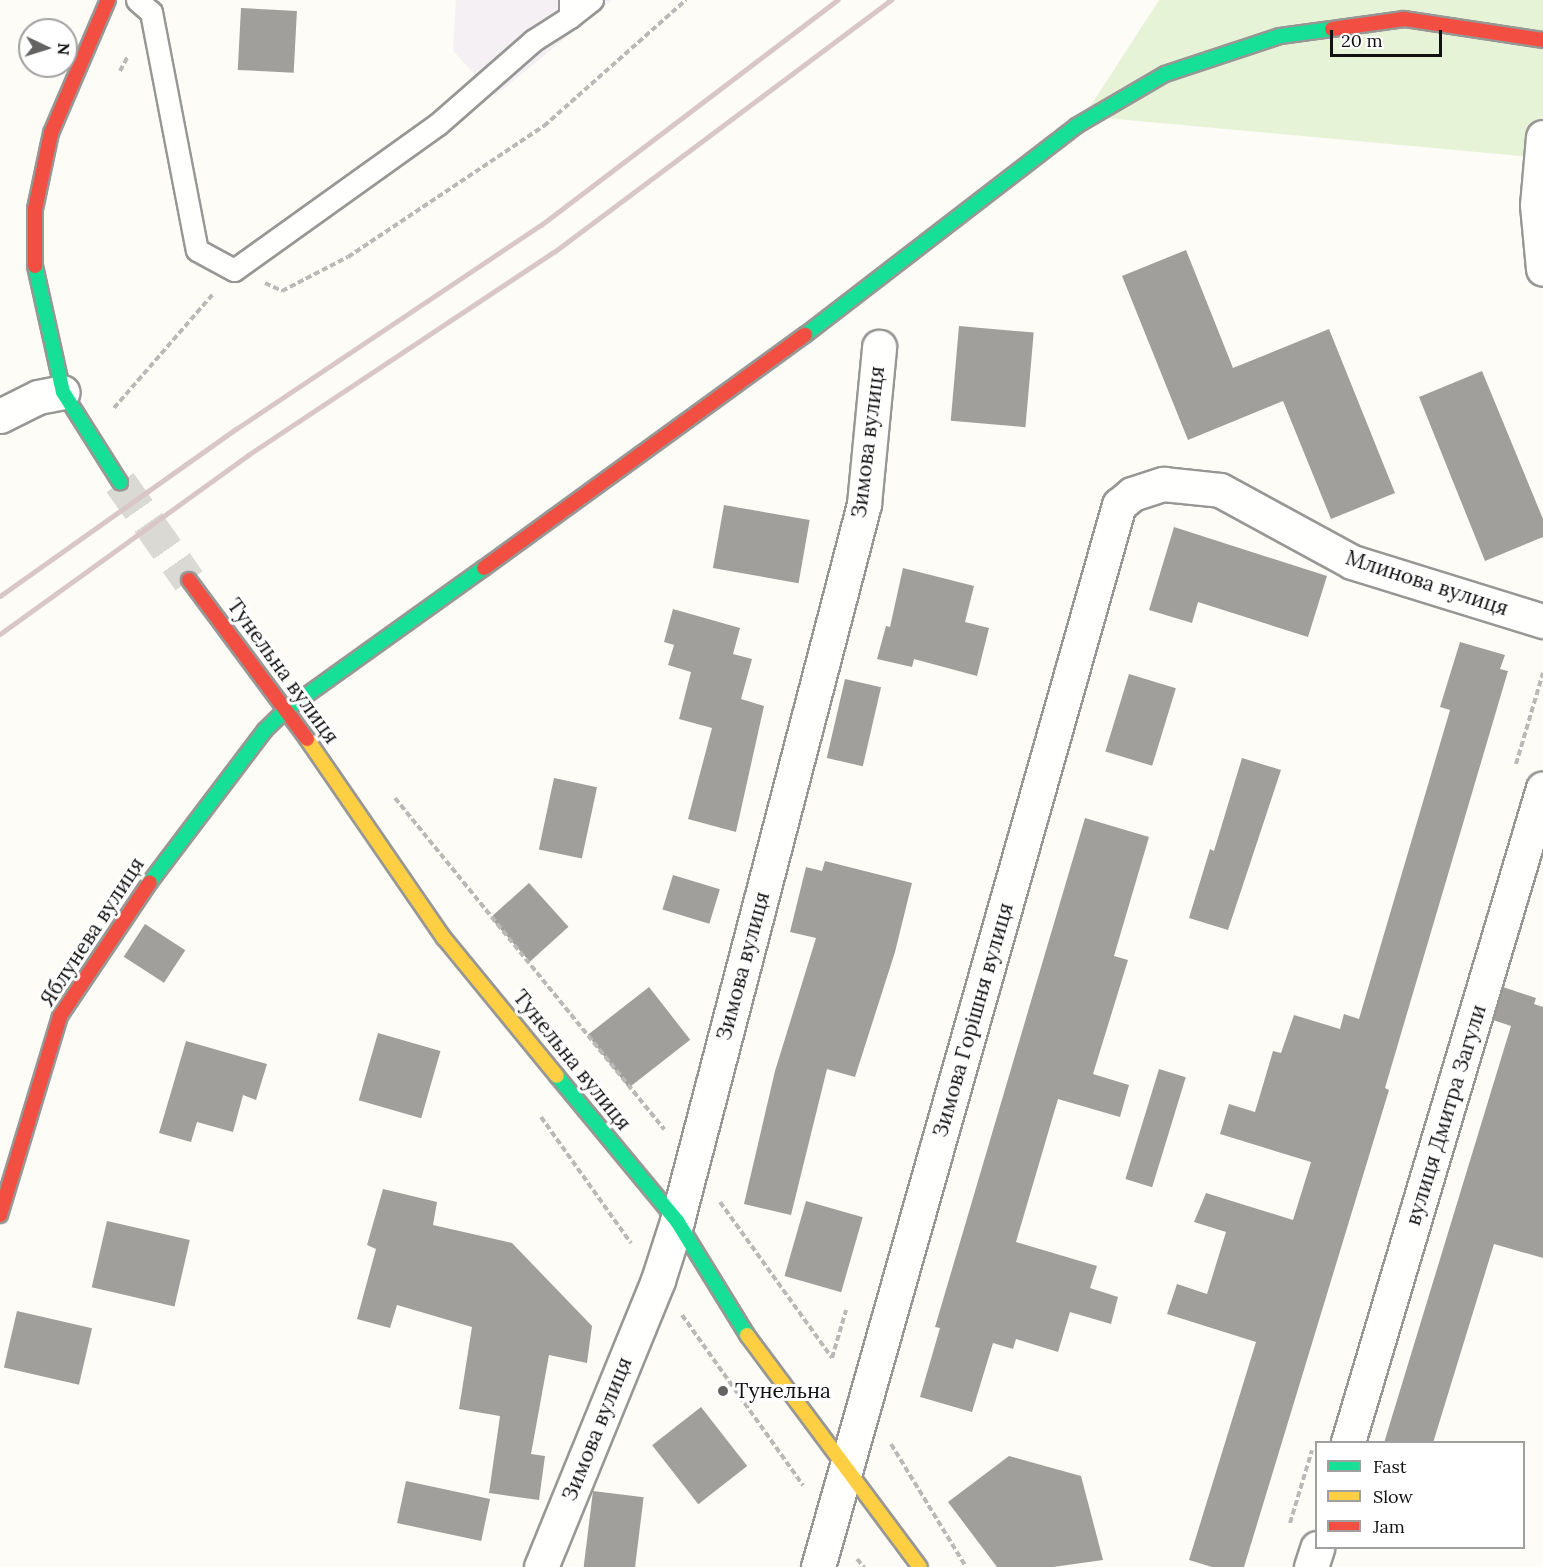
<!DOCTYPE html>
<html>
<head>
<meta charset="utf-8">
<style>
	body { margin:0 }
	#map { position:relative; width:1543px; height:1567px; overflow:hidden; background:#fdfcf7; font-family:Lora,serif }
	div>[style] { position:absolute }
	.industrial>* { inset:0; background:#f5f0f3 }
	.green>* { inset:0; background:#e7f3d7 }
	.building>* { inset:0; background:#a19f9c; transform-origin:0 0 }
	.secondary-tunnel>* { height:33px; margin-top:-16.5px; transform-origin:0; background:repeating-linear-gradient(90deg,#dad9d4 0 33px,transparent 0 49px) }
	.path>* { height:4px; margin-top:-2px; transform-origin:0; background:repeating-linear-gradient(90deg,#b9b9b8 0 6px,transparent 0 9px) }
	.roads { filter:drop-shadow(2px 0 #979795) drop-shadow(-2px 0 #979795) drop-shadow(0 2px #979795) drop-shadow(0 -2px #979795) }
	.lane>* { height:21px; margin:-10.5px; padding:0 10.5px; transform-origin:10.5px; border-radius:10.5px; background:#fffffe }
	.street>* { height:33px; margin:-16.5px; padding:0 16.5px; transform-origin:16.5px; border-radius:16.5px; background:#fffffe }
	.fast>* { height:14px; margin:-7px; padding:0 7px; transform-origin:7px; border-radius:7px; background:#16e098 }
	.slow>* { height:14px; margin:-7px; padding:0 7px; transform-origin:7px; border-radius:7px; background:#ffcf43 }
	.jam>* { height:14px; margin:-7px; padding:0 7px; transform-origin:7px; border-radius:7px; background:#f24e42 }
	.rail>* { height:4.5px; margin:-2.25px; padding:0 2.25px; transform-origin:2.25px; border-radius:2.25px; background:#d9c6c7 }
	.dots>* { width:16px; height:16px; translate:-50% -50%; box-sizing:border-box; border:3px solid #fff; border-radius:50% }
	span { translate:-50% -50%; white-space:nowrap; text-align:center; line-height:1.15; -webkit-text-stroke:6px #fff; paint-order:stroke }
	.street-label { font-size:21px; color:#111 }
	.poi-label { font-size:21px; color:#111 }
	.left { translate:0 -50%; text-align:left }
	.legend { position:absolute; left:1315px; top:1441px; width:210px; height:108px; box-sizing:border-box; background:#fff; border:2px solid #a0a0a0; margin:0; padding:8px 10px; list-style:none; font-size:18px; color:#111 }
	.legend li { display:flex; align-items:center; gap:12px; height:30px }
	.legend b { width:30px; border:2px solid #a0a0a0 }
	.north { position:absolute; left:18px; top:18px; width:60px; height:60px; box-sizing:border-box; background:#fff; border:2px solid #a0a0a0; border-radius:50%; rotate:94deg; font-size:16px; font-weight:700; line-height:24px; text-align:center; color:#111 }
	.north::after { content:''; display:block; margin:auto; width:21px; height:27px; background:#646362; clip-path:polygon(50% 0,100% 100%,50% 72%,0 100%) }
	.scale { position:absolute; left:1330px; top:30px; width:112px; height:27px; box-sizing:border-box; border:3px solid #111; border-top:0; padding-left:8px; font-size:18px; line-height:21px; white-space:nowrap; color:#111; -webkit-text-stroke:4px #fff; paint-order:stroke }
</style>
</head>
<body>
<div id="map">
	<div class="industrial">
		<div style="clip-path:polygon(456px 0,612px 0,495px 96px,453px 51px)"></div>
	</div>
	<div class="green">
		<div style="clip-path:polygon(1159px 0,1543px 0,1543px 158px,1084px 116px)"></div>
	</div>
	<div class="building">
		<div style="left:241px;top:8px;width:56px;height:62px;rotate:3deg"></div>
		<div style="clip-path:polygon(1186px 250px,1233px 368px,1329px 329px,1395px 493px,1331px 519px,1283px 401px,1188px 440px,1122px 276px)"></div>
		<div style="left:959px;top:326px;width:75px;height:95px;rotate:5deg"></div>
		<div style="clip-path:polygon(1482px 371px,1543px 519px,1543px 537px,1485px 561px,1419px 397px)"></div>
		<div style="left:724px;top:505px;width:87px;height:64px;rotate:10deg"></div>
		<div style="clip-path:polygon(1174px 527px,1327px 576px,1308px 637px,1198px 602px,1192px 623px,1149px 610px)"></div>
		<div style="clip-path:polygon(903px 568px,974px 586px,965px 622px,989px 628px,977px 676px,914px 659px,912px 667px,877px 659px,886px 626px,890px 627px)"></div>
		<div style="clip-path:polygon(673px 609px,740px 628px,733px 654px,752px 659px,741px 699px,764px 706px,736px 832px,688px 819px,712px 728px,679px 719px,691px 672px,668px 665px,674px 645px,664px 642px)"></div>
		<div style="clip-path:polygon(1460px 642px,1505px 655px,1500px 669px,1508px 671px,1385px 1088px,1389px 1090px,1244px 1567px,1212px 1567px,1189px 1560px,1256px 1342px,1167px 1314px,1177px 1284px,1207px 1294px,1226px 1232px,1194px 1222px,1206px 1193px,1293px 1220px,1311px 1162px,1220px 1134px,1229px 1104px,1255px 1112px,1273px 1051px,1281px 1053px,1294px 1015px,1340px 1029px,1344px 1014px,1359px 1019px,1450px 710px,1440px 707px)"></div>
		<div style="left:1129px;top:674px;width:49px;height:81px;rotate:17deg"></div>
		<div style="left:845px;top:679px;width:37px;height:81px;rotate:13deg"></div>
		<div style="clip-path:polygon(1242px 758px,1281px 770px,1228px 930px,1189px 918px,1210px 849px,1214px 851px)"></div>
		<div style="left:554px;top:778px;width:44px;height:73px;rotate:12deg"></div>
		<div style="clip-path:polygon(1085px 818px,1149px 837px,1114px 956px,1128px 960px,1093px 1074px,1129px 1085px,1120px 1117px,1058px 1099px,1016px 1242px,1097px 1266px,1090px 1288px,1118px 1297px,1111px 1324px,1070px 1312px,1058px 1352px,1016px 1339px,1013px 1349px,993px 1343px,972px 1412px,920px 1397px,940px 1328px,935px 1327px)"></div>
		<div style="clip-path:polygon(825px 861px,912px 883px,895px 952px,855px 1077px,827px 1069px,791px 1215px,744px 1204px,775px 1071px,816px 938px,790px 932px,806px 867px,822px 871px)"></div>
		<div style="left:673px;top:875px;width:49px;height:36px;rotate:17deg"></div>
		<div style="left:529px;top:883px;width:59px;height:52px;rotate:48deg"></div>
		<div style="left:145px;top:924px;width:48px;height:39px;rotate:33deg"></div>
		<div style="left:649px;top:987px;width:67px;height:78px;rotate:52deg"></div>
		<div style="clip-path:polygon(1503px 987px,1536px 998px,1534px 1004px,1543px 1007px,1543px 1258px,1494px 1244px,1433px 1443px,1384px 1443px,1511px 1026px,1493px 1020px)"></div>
		<div style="left:378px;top:1033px;width:65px;height:70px;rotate:16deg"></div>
		<div style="clip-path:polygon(186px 1041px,267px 1064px,256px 1100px,243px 1095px,233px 1132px,197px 1122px,191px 1142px,159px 1133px)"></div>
		<div style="left:1159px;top:1069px;width:28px;height:115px;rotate:17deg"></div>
		<div style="clip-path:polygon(383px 1189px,437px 1202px,433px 1225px,512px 1243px,592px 1326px,587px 1363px,549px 1355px,531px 1454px,545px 1456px,539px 1500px,489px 1493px,500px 1416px,459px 1409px,472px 1327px,397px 1305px,390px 1328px,357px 1319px,376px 1249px,367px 1245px)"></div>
		<div style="left:806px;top:1201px;width:59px;height:78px;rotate:16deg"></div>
		<div style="left:107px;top:1221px;width:85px;height:68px;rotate:13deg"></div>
		<div style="left:17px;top:1311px;width:77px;height:58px;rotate:13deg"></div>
		<div style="left:701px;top:1407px;width:75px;height:62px;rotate:52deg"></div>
		<div style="clip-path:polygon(1009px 1456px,1081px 1476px,1103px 1560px,1053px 1567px,997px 1567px,948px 1502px)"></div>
		<div style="left:406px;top:1481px;width:86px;height:43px;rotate:12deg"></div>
		<div style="left:593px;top:1491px;width:51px;height:77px;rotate:7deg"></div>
	</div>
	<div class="secondary-tunnel">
		<div style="left:120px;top:482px;width:120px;rotate:54.9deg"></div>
	</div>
	<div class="path">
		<div style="left:120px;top:71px;width:17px;rotate:-62deg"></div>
		<div style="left:265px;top:283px;width:19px;rotate:25deg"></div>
		<div style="left:282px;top:291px;width:74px;rotate:-27.3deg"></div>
		<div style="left:348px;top:257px;width:236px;rotate:-33.8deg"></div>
		<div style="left:544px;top:126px;width:190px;rotate:-41.6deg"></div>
		<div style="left:114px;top:408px;width:152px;rotate:-49deg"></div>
		<div style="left:1516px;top:764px;width:95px;rotate:-73.5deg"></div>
		<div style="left:395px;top:798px;width:427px;rotate:50.9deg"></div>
		<div style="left:541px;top:1117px;width:155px;rotate:54.5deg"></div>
		<div style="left:720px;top:1202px;width:192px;rotate:54.3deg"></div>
		<div style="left:832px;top:1358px;width:50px;rotate:-73.7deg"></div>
		<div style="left:682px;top:1315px;width:209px;rotate:54.6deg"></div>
		<div style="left:891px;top:1444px;width:144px;rotate:58.6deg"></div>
		<div style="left:1290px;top:1523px;width:76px;rotate:-73.2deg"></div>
		<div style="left:857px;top:1559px;width:11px;rotate:49deg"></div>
	</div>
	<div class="roads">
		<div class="lane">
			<div style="left:137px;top:0;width:18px;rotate:41deg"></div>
			<div style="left:151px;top:12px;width:242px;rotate:79.1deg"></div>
			<div style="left:197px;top:250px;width:42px;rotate:28.4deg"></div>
			<div style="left:234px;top:270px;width:251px;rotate:-35.6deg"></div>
			<div style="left:438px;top:124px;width:128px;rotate:-41.2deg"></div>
			<div style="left:534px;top:40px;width:43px;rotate:-32.6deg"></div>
			<div style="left:570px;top:0;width:17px;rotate:90deg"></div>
			<div style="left:570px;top:17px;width:28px;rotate:-38deg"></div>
		</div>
		<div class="street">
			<div style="left:1543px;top:137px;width:68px;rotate:95deg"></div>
			<div style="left:1537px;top:205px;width:64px;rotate:84.6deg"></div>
			<div style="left:0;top:416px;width:42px;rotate:-26.6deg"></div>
			<div style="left:38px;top:397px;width:25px;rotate:-11deg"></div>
			<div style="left:1348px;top:1442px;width:682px;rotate:-73.4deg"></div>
			<div style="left:541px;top:1567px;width:310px;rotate:-67.8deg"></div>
			<div style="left:658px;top:1280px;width:62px;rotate:-72.1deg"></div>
			<div style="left:677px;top:1221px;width:741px;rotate:-75.38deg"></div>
			<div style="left:864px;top:504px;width:158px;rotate:-84.5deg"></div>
			<div style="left:818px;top:1567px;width:1104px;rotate:-74.18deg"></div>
			<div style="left:1119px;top:505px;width:17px;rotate:-40deg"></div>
			<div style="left:1132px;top:494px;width:33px;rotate:-18deg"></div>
			<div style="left:1163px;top:484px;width:57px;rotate:6deg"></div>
			<div style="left:1220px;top:490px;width:150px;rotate:28.6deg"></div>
			<div style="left:1352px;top:562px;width:200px;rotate:17.2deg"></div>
			<div style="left:1311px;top:1567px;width:20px;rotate:-72deg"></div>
		</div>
		<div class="fast">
			<div style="left:35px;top:266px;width:129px;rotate:77.5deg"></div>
			<div style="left:63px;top:392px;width:107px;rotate:57.7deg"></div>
			<div style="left:805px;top:335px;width:342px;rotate:-37.6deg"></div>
			<div style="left:1076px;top:126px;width:103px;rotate:-30.3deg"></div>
			<div style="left:1165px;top:74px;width:121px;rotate:-18.3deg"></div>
			<div style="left:1280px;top:36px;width:52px;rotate:-7.7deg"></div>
			<div style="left:150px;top:882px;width:191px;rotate:-52.9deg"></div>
			<div style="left:265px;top:730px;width:30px;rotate:-44deg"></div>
			<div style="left:287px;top:709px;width:242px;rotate:-35.6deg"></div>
			<div style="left:557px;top:1076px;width:188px;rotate:50.4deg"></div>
			<div style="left:677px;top:1221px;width:134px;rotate:58.4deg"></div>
		</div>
		<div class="slow">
			<div style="left:307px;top:739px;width:242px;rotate:55.5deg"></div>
			<div style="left:444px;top:938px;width:178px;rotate:50.7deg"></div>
			<div style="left:747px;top:1335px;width:289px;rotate:53.3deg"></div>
		</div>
		<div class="jam">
			<div style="left:1332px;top:29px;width:73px;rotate:-7.9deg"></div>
			<div style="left:1404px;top:19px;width:141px;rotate:8.6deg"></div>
			<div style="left:35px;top:266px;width:57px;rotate:-90deg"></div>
			<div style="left:35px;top:209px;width:78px;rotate:-78.1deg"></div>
			<div style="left:51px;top:133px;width:145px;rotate:-66.8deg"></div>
			<div style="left:484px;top:568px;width:397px;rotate:-36deg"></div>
			<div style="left:189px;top:580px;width:198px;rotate:53.4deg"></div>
			<div style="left:0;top:1215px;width:208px;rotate:-73.2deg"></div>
			<div style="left:60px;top:1016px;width:161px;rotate:-56.1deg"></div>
		</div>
	</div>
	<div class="rail">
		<div style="left:0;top:596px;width:289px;rotate:-35.3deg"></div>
		<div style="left:236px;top:429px;width:367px;rotate:-33.8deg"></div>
		<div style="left:541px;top:225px;width:372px;rotate:-37.2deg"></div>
		<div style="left:0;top:634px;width:306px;rotate:-35.8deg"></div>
		<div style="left:248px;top:455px;width:367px;rotate:-33.6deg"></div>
		<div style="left:554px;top:252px;width:421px;rotate:-36.8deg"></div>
	</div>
	<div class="dots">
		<div style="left:723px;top:1391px;background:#646362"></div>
	</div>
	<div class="street-label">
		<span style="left:868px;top:442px;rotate:-83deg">Зимова вулиця</span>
		<span style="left:1427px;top:583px;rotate:18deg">Млинова вулиця</span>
		<span style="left:283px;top:671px;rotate:54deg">Тунельна вулиця</span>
		<span style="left:92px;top:932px;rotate:-57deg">Яблунева вулиця</span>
		<span style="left:743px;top:966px;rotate:-75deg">Зимова вулиця</span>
		<span style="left:973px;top:1020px;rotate:-74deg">Зимова Горішня вулиця</span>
		<span style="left:572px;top:1060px;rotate:51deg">Тунельна вулиця</span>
		<span style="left:1446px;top:1115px;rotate:-73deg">вулиця Дмитра Загули</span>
		<span style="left:597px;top:1429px;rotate:-68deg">Зимова вулиця</span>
	</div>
	<div class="poi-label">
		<span class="left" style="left:735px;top:1391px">Тунельна</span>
	</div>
	<ul class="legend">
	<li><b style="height:8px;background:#16e098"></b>Fast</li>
	<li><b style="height:8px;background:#ffcf43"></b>Slow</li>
	<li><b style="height:8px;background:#f24e42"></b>Jam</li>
	</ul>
	<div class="north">N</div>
	<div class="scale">20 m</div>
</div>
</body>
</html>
